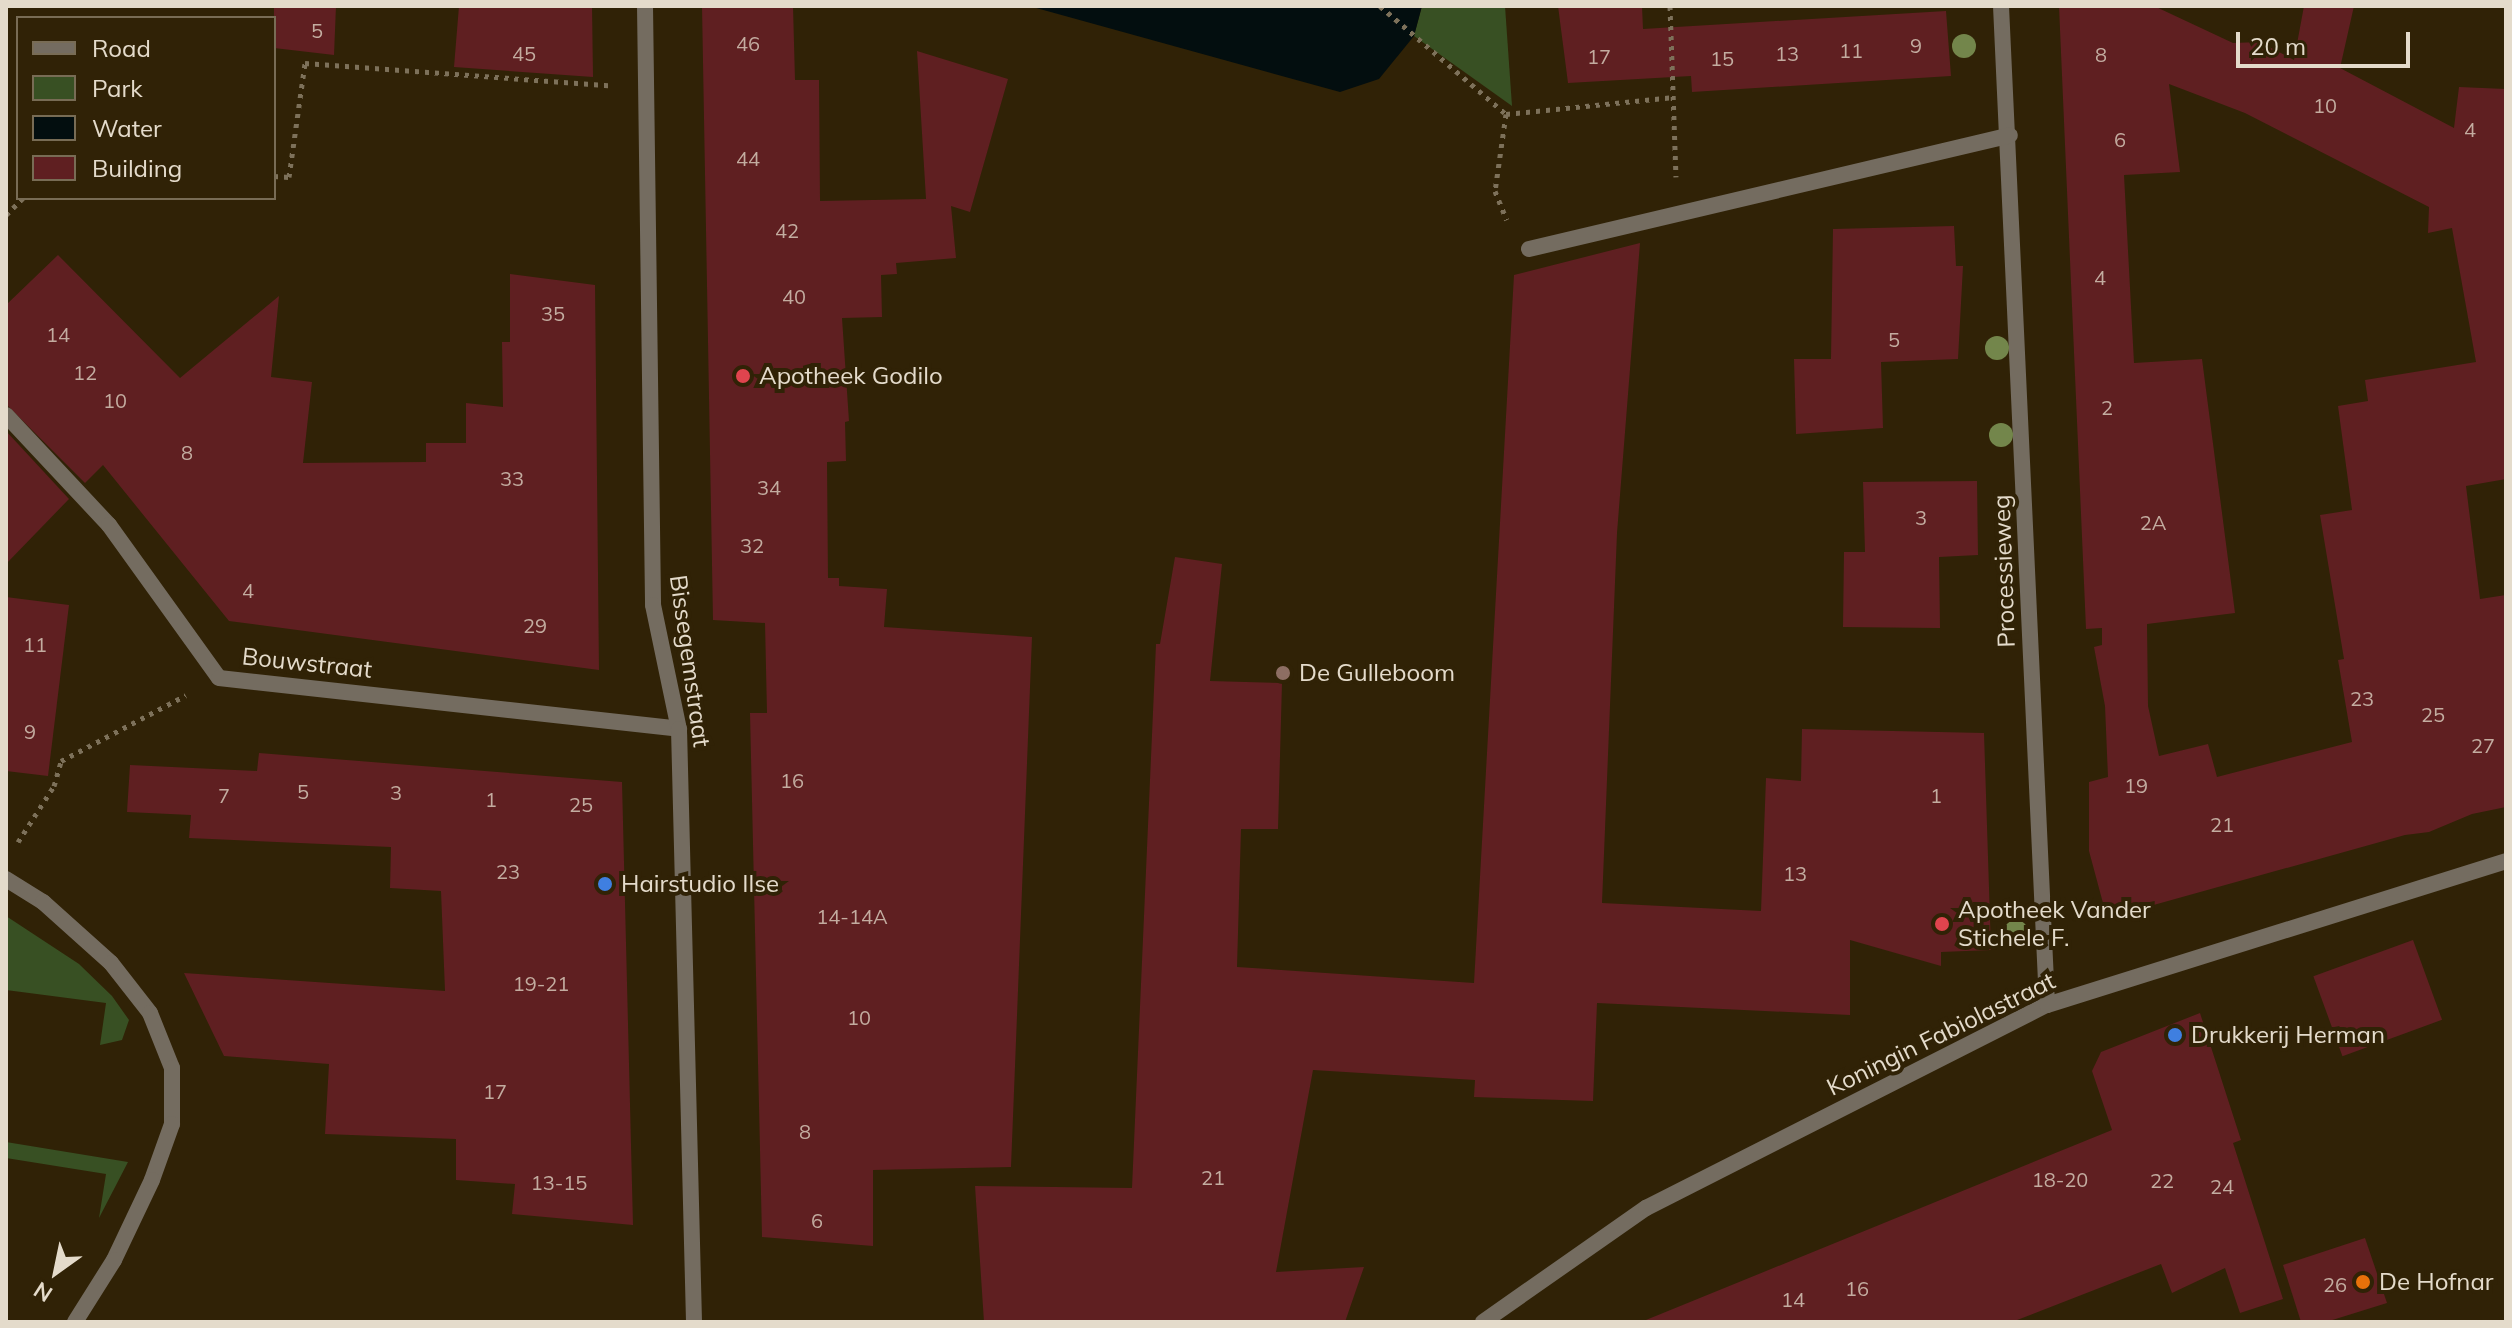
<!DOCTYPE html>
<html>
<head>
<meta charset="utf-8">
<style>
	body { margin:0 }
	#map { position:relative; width:2512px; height:1328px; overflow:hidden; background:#302206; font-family:Mulish,sans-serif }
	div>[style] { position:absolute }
	.green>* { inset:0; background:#385023 }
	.water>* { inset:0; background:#030e0f }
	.building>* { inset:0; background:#5f1f21; transform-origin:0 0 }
	.path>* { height:5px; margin-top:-2.5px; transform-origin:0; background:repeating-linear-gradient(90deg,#7d715a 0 4px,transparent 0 10px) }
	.minor>* { height:16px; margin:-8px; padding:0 8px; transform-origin:8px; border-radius:8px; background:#746c60 }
	.tertiary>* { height:16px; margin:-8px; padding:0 8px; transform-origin:8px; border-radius:8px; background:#746c60 }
	.trees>* { width:24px; height:24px; margin:-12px; border-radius:50%; background:#73864b }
	.dots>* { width:22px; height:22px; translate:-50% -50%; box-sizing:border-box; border:4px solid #302206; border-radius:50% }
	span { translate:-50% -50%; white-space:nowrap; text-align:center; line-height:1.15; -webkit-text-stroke:8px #302206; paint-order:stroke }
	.number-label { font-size:20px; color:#c3aca0 }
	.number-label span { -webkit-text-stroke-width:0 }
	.poi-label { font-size:24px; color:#e4dbcb }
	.left { translate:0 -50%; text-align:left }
	.street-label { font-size:24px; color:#e4dbcb }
	.frame { position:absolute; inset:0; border:8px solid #e4dbcb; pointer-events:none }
	.legend { position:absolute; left:16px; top:16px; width:260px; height:184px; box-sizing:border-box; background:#302206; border:2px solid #786c55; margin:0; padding:10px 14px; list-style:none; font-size:24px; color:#e4dbcb }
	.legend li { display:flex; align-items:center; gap:16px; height:40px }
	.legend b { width:40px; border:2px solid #786c55 }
	.north { position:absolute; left:16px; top:1232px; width:80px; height:80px; -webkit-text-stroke:6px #302206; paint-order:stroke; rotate:213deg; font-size:22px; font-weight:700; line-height:32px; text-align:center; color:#e4dbcb }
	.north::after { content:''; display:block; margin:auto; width:28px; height:36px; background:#e4dbcb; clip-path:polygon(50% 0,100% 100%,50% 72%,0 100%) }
	.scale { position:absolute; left:2236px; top:32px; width:174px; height:36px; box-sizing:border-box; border:4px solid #e4dbcb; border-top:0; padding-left:10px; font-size:24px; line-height:28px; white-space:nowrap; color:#e4dbcb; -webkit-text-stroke:6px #302206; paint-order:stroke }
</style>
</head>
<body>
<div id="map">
	<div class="green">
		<div style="clip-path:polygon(1422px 6px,1505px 6px,1512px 106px,1414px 36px)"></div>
		<div style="clip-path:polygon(6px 916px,79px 964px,112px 996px,129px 1020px,122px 1040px,100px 1045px,106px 1003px,6px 990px)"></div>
		<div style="clip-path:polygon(6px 1142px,128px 1162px,99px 1218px,106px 1174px,6px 1158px)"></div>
	</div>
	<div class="water">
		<div style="clip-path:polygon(1029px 6px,1422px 6px,1414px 36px,1379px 79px,1340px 92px)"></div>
	</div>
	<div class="building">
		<div style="clip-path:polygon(274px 6px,336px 6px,334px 55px,274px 48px)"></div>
		<div style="clip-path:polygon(459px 6px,592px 6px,593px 77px,454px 67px)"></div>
		<div style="clip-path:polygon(702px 6px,793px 6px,795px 80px,819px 80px,820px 201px,926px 199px,917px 51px,1008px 79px,970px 212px,951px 206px,956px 258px,896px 263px,897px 274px,881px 275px,882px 317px,842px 318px,849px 421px,845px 422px,846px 461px,827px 462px,828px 578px,839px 578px,839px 586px,887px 589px,884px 627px,1032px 637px,1011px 1167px,873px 1170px,873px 1246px,762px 1237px,750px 713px,767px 713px,765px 623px,713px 620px)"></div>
		<div style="clip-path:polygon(1558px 6px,1642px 6px,1643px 29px,1946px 11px,1951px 76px,1692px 92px,1691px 76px,1568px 83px)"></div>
		<div style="clip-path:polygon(evenodd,2059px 6px,2154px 6px,2233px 43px,2260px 42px,2294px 60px,2304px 6px,2354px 6px,2340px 68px,2454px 128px,2459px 87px,2506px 89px,2506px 479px,2466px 486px,2480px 599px,2506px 595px,2506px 807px,2472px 814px,2429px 832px,2405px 835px,2107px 918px,2089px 851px,2089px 782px,2108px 777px,2105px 706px,2094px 647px,2102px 645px,2102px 628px,2086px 629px,2059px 6px,2169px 84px,2245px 113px,2429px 207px,2428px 233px,2452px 228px,2476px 362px,2365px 380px,2368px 401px,2338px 406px,2352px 510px,2320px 515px,2344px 659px,2338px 660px,2352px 742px,2217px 777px,2208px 744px,2159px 756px,2148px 706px,2147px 624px,2235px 613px,2202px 359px,2134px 363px,2124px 175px,2180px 172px,2169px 84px)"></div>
		<div style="clip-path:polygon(1954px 226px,1956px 266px,1963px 266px,1958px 359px,1881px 362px,1883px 428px,1796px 434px,1794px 359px,1831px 359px,1833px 229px)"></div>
		<div style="clip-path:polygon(1640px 243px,1617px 533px,1602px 903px,1761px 911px,1766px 778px,1801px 781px,1802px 729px,1984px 733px,1991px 950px,1941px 952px,1941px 966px,1850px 940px,1850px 1015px,1597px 1003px,1593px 1101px,1474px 1097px,1475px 1080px,1313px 1070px,1276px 1272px,1364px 1267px,1345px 1322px,984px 1322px,975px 1186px,1132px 1188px,1156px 644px,1160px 644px,1175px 557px,1222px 564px,1210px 681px,1282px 683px,1278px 829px,1241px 829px,1237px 967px,1474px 983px,1514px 275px)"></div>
		<div style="clip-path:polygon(58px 255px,180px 378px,279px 296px,271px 377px,312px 382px,303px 463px,426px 462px,426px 443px,466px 443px,466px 403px,503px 407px,502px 342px,510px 342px,510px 274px,595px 285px,599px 670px,229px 621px,103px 465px,85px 483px,6px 404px,6px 305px)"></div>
		<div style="clip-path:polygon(6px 431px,69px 499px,6px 564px)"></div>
		<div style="clip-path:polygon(1977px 481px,1978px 555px,1939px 557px,1940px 628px,1843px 627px,1844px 552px,1865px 552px,1863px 482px)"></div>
		<div style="clip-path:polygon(6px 597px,69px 605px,48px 776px,6px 771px)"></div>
		<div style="clip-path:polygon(259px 753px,622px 782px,633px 1225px,512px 1214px,515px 1184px,456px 1180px,456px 1139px,325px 1134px,329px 1064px,224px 1056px,184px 973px,445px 991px,441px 891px,390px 888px,391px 847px,189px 838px,191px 815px,127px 812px,130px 765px,257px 771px)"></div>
		<div style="left:2413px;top:940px;width:85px;height:106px;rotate:70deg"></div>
		<div style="clip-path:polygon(2200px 1013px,2241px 1140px,2233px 1143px,2283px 1299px,2240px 1313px,2225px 1268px,2172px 1293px,2161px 1264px,2012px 1322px,1641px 1322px,2112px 1130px,2092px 1071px,2101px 1052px)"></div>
		<div style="clip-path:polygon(2365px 1238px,2387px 1303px,2326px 1322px,2301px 1322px,2283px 1265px)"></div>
	</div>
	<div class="path">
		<div style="left:1380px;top:6px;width:166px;rotate:40.6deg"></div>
		<div style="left:1506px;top:114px;width:169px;rotate:-5.8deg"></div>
		<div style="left:1670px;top:6px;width:171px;rotate:88deg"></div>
		<div style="left:1506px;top:114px;width:78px;rotate:98.1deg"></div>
		<div style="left:1495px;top:191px;width:31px;rotate:68deg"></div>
		<div style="left:274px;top:176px;width:15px;rotate:4deg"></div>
		<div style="left:289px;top:177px;width:115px;rotate:-82deg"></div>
		<div style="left:305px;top:63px;width:304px;rotate:4.2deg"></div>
		<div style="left:6px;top:215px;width:24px;rotate:-45deg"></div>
		<div style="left:18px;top:842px;width:67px;rotate:-57.3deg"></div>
		<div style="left:54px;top:786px;width:26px;rotate:-74deg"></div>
		<div style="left:61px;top:761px;width:141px;rotate:-27.8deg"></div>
	</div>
	<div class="minor">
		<div style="left:2001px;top:6px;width:1000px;rotate:87.36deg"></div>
		<div style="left:1529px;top:249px;width:494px;rotate:-13.3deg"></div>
		<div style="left:6px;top:415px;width:151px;rotate:46.9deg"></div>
		<div style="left:109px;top:525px;width:188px;rotate:54.3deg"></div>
		<div style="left:219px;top:678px;width:463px;rotate:6.3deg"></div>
		<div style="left:6px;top:879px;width:44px;rotate:31.9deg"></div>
		<div style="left:43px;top:902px;width:91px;rotate:41.9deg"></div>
		<div style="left:111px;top:963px;width:63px;rotate:52deg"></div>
		<div style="left:150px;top:1013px;width:59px;rotate:68.2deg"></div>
		<div style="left:172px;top:1068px;width:56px;rotate:90deg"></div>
		<div style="left:172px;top:1124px;width:59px;rotate:109.7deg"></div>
		<div style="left:152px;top:1180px;width:89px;rotate:115.4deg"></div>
		<div style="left:114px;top:1260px;width:73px;rotate:122.2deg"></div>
	</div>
	<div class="tertiary">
		<div style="left:645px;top:6px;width:599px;rotate:89.23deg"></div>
		<div style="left:653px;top:605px;width:127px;rotate:78.2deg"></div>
		<div style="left:679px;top:729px;width:593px;rotate:88.55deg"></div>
		<div style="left:1483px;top:1322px;width:199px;rotate:-35deg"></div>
		<div style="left:1646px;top:1208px;width:449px;rotate:-26.9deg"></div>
		<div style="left:2047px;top:1005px;width:481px;rotate:-17.4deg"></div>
	</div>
	<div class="trees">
		<div style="left:1964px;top:46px"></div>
		<div style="left:1997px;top:348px"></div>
		<div style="left:2001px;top:435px"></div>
		<div style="left:2016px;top:932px"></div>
	</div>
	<div class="dots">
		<div style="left:743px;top:376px;background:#e0444e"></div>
		<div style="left:1283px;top:673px;background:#8d6e63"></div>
		<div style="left:605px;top:884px;background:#3f7fe0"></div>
		<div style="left:1942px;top:924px;background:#e0444e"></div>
		<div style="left:2175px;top:1035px;background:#3f7fe0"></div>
		<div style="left:2363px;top:1282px;background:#e8710a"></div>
	</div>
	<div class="number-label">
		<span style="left:317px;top:30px">5</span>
		<span style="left:748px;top:43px">46</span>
		<span style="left:1916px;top:45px">9</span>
		<span style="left:1851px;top:50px">11</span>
		<span style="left:524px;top:53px">45</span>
		<span style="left:1787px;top:53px">13</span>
		<span style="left:2101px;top:54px">8</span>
		<span style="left:1599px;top:56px">17</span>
		<span style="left:1722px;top:58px">15</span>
		<span style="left:2325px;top:105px">10</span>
		<span style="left:2470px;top:129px">4</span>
		<span style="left:2120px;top:139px">6</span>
		<span style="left:748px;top:158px">44</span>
		<span style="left:787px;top:230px">42</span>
		<span style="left:2100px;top:277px">4</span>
		<span style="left:794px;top:296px">40</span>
		<span style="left:553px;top:313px">35</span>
		<span style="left:58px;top:334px">14</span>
		<span style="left:1894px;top:339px">5</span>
		<span style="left:85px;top:372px">12</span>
		<span style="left:115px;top:400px">10</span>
		<span style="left:2107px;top:407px">2</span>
		<span style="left:187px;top:452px">8</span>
		<span style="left:512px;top:478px">33</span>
		<span style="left:769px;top:487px">34</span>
		<span style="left:1921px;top:517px">3</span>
		<span style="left:2153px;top:522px">2A</span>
		<span style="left:752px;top:545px">32</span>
		<span style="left:248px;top:590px">4</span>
		<span style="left:535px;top:625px">29</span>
		<span style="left:35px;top:644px">11</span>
		<span style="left:2362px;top:698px">23</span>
		<span style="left:2433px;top:714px">25</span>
		<span style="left:30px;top:731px">9</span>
		<span style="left:2483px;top:745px">27</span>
		<span style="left:792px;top:780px">16</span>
		<span style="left:2136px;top:785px">19</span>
		<span style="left:303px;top:791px">5</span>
		<span style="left:396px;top:792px">3</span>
		<span style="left:224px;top:795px">7</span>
		<span style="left:1936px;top:795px">1</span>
		<span style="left:491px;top:799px">1</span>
		<span style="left:581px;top:804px">25</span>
		<span style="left:2222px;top:824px">21</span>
		<span style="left:508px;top:871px">23</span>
		<span style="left:1795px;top:873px">13</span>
		<span style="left:852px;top:916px">14-14A</span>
		<span style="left:541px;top:983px">19-21</span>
		<span style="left:859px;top:1017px">10</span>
		<span style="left:495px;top:1091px">17</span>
		<span style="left:805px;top:1131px">8</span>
		<span style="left:1213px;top:1177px">21</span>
		<span style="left:2060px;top:1179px">18-20</span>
		<span style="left:2162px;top:1180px">22</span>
		<span style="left:559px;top:1182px">13-15</span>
		<span style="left:2222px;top:1186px">24</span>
		<span style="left:817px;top:1220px">6</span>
		<span style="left:2335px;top:1284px">26</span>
		<span style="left:1857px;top:1288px">16</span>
		<span style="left:1793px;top:1299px">14</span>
	</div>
	<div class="poi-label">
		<span class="left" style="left:759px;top:376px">Apotheek Godilo</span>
		<span class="left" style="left:1299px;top:673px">De Gulleboom</span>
		<span class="left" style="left:621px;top:884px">Hairstudio Ilse</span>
		<span class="left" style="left:1958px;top:924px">Apotheek Vander<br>Stichele F.</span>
		<span class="left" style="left:2191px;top:1035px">Drukkerij Herman</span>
		<span class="left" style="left:2379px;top:1282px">De Hofnar</span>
	</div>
	<div class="street-label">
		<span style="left:2004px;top:571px;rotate:-92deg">Processieweg</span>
		<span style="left:690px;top:661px;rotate:82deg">Bissegemstraat</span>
		<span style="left:307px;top:663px;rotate:6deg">Bouwstraat</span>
		<span style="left:1941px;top:1034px;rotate:-26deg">Koningin Fabiolastraat</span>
	</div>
	<div class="frame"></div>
	<ul class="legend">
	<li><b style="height:10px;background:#746c60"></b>Road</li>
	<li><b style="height:22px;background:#385023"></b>Park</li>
	<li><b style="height:22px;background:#030e0f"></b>Water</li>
	<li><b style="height:22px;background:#5f1f21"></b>Building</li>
	</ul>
	<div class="north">N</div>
	<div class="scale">20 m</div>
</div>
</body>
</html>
